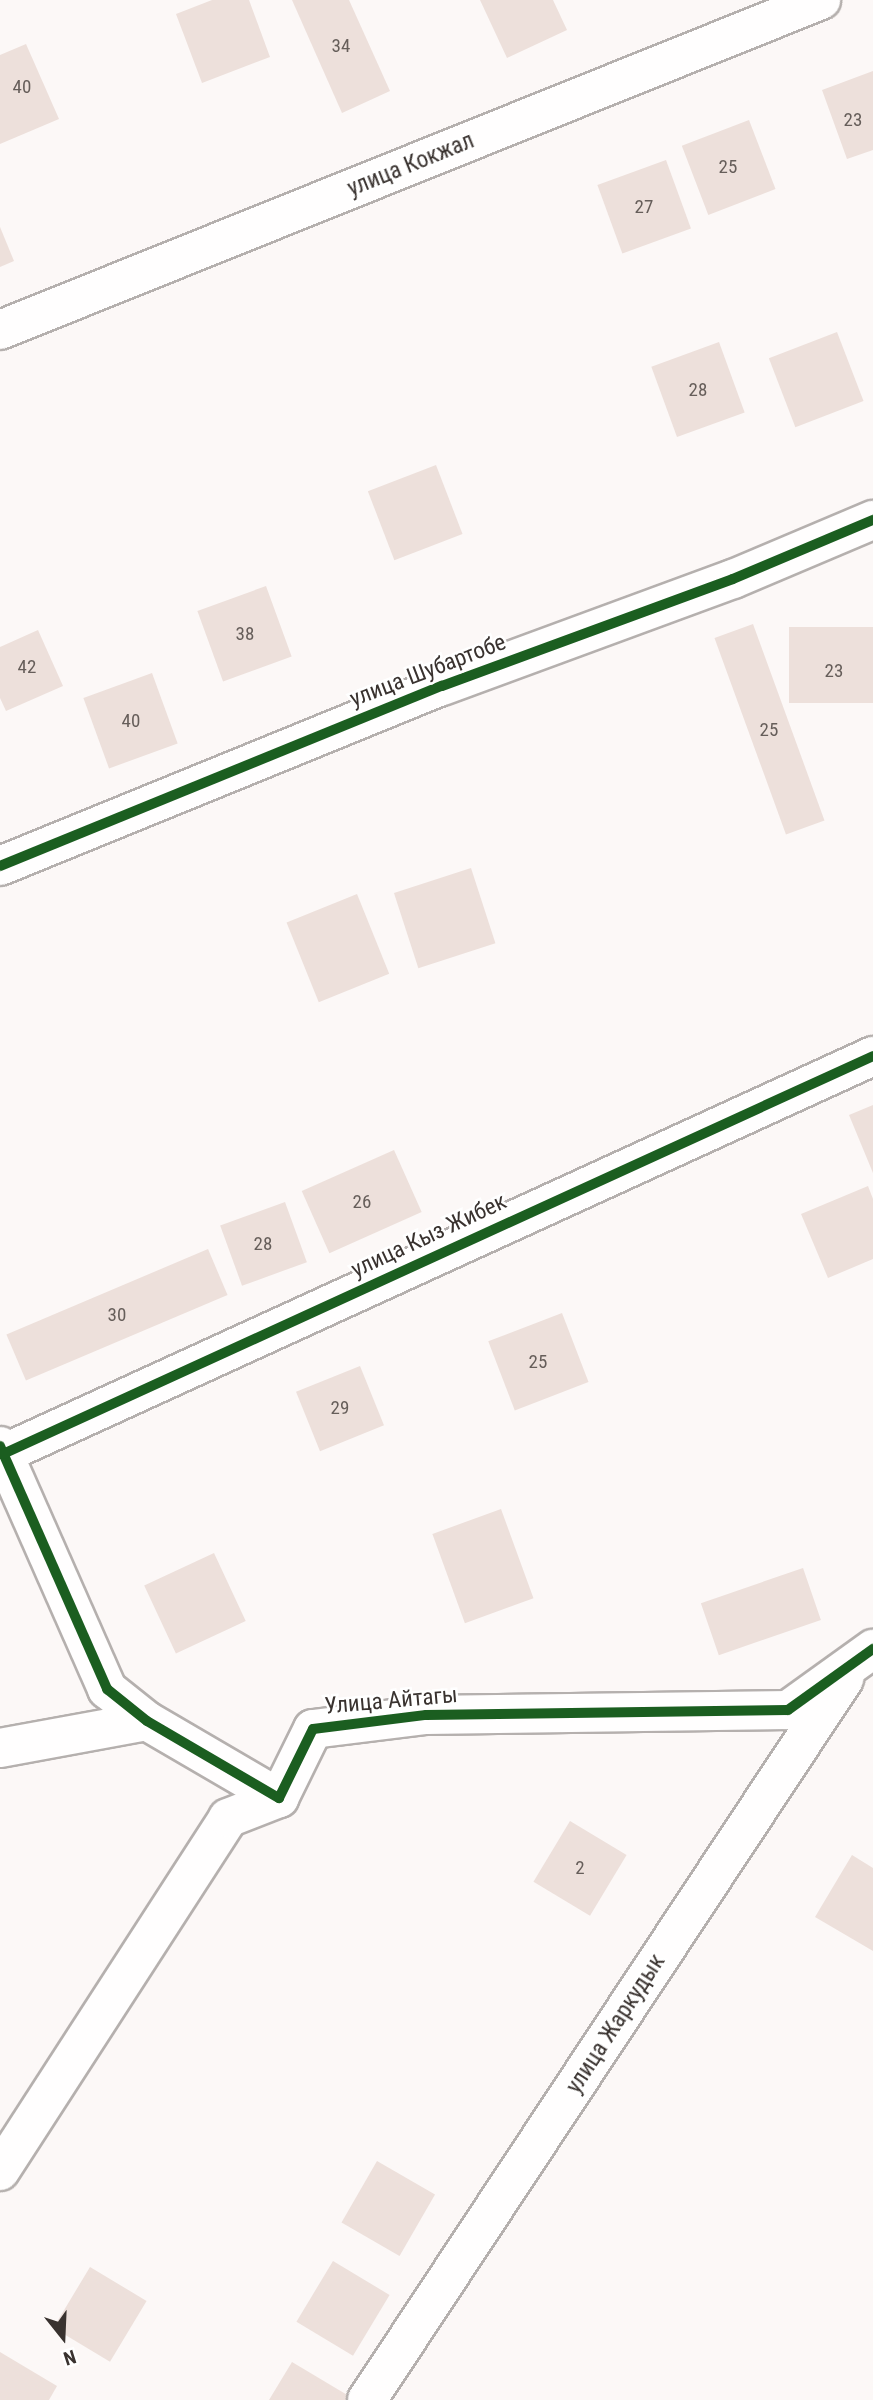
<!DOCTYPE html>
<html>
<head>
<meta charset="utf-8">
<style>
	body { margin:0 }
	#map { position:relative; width:873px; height:2400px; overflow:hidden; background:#fcf8f7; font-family:"Roboto Condensed",sans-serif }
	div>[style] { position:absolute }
	.building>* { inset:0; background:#ede0db; transform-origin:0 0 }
	.roads { filter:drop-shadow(2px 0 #b5b0ae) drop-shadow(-2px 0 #b5b0ae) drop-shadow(0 2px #b5b0ae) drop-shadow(0 -2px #b5b0ae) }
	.street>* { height:38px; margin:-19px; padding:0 19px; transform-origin:19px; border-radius:19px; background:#fffefe }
	.cycleway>* { height:10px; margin:-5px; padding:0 5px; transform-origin:5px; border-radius:5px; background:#1b5e20 }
	span { translate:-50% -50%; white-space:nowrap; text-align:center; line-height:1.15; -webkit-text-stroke:5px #fff; paint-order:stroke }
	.number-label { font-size:19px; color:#665e5a }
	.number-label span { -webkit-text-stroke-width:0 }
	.street-label { font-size:23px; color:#39322f }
	.north { position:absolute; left:28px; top:2302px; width:70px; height:70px; -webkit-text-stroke:5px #fff; paint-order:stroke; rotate:162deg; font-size:19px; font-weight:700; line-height:28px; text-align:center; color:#39322f }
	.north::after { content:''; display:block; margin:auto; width:24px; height:32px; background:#39322f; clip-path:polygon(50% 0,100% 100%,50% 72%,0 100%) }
</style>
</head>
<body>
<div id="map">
	<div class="building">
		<div style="clip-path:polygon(212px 0,249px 0,270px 57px,202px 83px,176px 14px)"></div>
		<div style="clip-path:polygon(292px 0,349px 0,390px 91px,342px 113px)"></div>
		<div style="clip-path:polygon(480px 0,553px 0,567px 30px,507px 58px)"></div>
		<div style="clip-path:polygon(26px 44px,59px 119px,0 144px,0 55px)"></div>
		<div style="clip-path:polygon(873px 71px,873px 150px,847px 159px,822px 90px)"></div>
		<div style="left:749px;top:120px;width:74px;height:72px;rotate:69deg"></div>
		<div style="left:666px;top:160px;width:73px;height:73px;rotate:70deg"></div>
		<div style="clip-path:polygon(0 227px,14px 261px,0 267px)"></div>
		<div style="left:837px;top:332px;width:74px;height:73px;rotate:69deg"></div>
		<div style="left:719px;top:342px;width:75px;height:72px;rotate:70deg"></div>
		<div style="left:436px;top:465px;width:74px;height:73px;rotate:69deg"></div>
		<div style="left:266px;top:586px;width:75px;height:73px;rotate:70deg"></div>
		<div style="left:753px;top:624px;width:209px;height:41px;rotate:70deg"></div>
		<div style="left:873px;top:627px;width:76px;height:84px;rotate:90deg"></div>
		<div style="clip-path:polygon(38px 630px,63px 686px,6px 711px,0 698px,0 647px)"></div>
		<div style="left:152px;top:673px;width:75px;height:73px;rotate:70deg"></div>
		<div style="left:471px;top:868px;width:79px;height:81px;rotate:72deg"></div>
		<div style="left:357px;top:894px;width:86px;height:76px;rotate:68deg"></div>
		<div style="clip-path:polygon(873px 1105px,873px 1173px,849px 1115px)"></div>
		<div style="left:394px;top:1150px;width:68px;height:101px;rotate:66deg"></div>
		<div style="clip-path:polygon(868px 1186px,873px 1199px,873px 1259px,828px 1278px,801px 1214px)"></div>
		<div style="left:285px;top:1202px;width:64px;height:69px;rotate:70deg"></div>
		<div style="left:208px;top:1249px;width:50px;height:219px;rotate:67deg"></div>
		<div style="left:562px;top:1313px;width:74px;height:79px;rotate:69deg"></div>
		<div style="left:360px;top:1366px;width:64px;height:69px;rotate:68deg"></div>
		<div style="left:501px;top:1509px;width:95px;height:73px;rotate:70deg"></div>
		<div style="left:214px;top:1553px;width:75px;height:77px;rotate:65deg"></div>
		<div style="left:803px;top:1568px;width:55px;height:108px;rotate:71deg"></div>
		<div style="left:570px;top:1821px;width:66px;height:71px;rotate:31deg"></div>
		<div style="clip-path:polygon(852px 1855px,873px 1868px,873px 1951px,815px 1917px)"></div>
		<div style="left:377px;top:2161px;width:67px;height:71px;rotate:30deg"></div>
		<div style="left:333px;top:2261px;width:66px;height:71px;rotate:31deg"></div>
		<div style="left:90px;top:2267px;width:66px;height:71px;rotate:31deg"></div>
		<div style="clip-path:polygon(0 2352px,57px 2386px,49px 2400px,0 2400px)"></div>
		<div style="clip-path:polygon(292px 2362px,349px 2396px,347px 2400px,269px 2400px)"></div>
	</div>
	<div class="roads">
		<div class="street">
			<div style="left:0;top:330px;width:885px;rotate:-21.9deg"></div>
			<div style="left:0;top:866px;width:477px;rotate:-22.2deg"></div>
			<div style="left:442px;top:686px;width:310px;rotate:-20.2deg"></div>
			<div style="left:733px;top:579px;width:152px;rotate:-22.9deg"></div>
			<div style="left:0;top:1446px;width:266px;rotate:66.2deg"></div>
			<div style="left:107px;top:1689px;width:51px;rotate:38.7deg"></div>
			<div style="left:147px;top:1721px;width:153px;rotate:30.3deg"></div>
			<div style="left:279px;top:1798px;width:77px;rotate:-63.8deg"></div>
			<div style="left:313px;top:1729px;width:114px;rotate:-7.1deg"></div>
			<div style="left:426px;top:1715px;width:362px;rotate:-0.8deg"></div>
			<div style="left:788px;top:1710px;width:105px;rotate:-35.7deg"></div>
			<div style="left:3px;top:1454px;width:957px;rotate:-24.58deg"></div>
			<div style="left:0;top:1748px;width:149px;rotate:-10.4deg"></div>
			<div style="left:0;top:2171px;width:420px;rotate:-57.1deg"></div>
			<div style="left:228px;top:1818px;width:55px;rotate:-21.4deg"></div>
			<div style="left:367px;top:2400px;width:865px;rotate:-56.51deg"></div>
		</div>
	</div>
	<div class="cycleway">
		<div style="left:0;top:866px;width:477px;rotate:-22.2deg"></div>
		<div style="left:442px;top:686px;width:310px;rotate:-20.2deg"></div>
		<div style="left:733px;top:579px;width:152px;rotate:-22.9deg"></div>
		<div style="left:0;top:1446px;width:266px;rotate:66.2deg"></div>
		<div style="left:107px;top:1689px;width:51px;rotate:38.7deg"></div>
		<div style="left:147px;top:1721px;width:153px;rotate:30.3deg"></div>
		<div style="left:279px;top:1798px;width:77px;rotate:-63.8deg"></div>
		<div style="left:313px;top:1729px;width:114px;rotate:-7.1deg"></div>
		<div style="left:426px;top:1715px;width:362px;rotate:-0.8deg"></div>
		<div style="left:788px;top:1710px;width:105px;rotate:-35.7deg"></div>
		<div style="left:3px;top:1454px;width:957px;rotate:-24.58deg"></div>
	</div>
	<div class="number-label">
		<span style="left:341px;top:46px">34</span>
		<span style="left:22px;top:87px">40</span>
		<span style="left:853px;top:120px">23</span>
		<span style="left:728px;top:167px">25</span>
		<span style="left:644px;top:207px">27</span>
		<span style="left:698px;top:390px">28</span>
		<span style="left:245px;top:634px">38</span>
		<span style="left:27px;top:667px">42</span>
		<span style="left:834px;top:671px">23</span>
		<span style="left:131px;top:721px">40</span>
		<span style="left:769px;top:730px">25</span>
		<span style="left:362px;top:1202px">26</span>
		<span style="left:263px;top:1244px">28</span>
		<span style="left:117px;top:1315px">30</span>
		<span style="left:538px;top:1362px">25</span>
		<span style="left:340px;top:1408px">29</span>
		<span style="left:580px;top:1868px">2</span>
	</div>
	<div class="street-label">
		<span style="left:411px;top:165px;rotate:-22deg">улица Кокжал</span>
		<span style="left:428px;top:671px;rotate:-21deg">улица Шубартобе</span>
		<span style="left:429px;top:1236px;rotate:-25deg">улица Кыз Жибек</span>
		<span style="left:391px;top:1701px;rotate:-5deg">Улица Айтагы</span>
		<span style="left:616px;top:2024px;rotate:-57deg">улица Жаркудык</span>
	</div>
	<div class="north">N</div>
</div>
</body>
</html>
